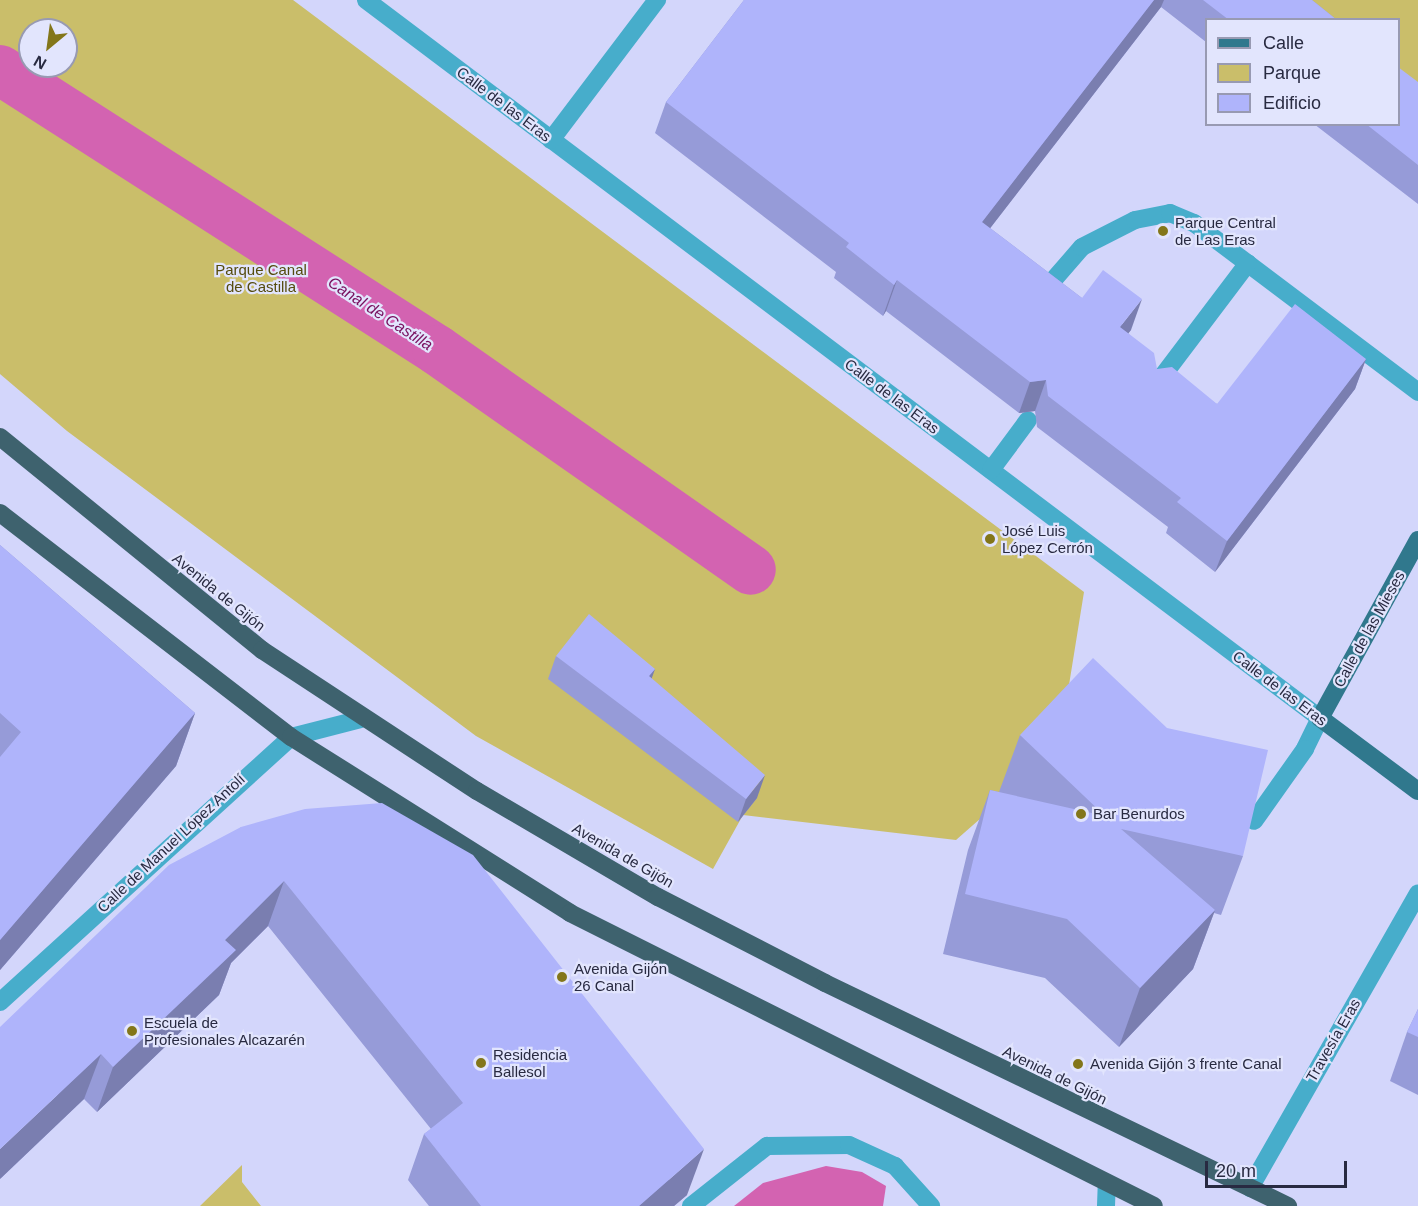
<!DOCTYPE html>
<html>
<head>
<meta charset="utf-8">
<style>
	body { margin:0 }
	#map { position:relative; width:1418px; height:1206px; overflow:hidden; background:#d3d6fb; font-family:Helvetica,sans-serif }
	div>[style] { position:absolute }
	.green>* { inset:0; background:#cabe6a }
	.water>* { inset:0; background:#d363b1 }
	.canal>* { height:50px; margin:-25px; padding:0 25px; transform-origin:25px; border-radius:25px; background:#d363b1 }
	.minor>* { height:18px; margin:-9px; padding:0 9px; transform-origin:9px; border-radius:9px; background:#47adcb }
	.major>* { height:18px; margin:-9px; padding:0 9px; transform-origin:9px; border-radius:9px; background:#30788d }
	.highway>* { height:18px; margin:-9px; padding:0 9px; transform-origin:9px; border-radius:9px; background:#3e626e }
	.wall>* { inset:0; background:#969bd8 }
	.shaded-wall>* { inset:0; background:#7a7eb0 }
	.building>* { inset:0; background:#afb4fb }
	.dots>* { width:16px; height:16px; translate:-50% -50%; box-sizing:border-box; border:3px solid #e2e5fd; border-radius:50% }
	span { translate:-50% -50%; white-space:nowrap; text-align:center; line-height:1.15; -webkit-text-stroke:4.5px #e2e5fd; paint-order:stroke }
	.street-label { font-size:15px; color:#282a41 }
	.poi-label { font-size:15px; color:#282a41 }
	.left { translate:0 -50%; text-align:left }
	.park-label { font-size:15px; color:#554c0e }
	.water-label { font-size:16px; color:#79105f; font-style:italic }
	.legend { position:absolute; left:1205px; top:18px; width:195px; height:108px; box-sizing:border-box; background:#e2e5fd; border:2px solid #989ab2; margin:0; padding:8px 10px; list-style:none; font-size:18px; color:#282a41 }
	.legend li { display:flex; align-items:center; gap:12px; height:30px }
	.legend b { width:30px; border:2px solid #989ab2 }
	.north { position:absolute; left:18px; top:18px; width:60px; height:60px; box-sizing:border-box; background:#e2e5fd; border:2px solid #989ab2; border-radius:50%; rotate:209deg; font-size:16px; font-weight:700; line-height:24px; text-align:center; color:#282a41 }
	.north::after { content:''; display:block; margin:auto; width:21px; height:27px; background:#83761a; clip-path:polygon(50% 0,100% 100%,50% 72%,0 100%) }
	.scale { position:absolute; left:1205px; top:1161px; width:142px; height:27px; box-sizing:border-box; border:3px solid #282a41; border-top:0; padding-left:8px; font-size:18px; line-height:21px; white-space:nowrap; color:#282a41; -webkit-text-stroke:4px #e2e5fd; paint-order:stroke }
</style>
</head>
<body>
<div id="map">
	<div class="green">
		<div style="clip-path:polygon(evenodd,0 0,293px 0,1084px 592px,1069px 685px,989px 811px,956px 840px,743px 815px,713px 869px,476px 736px,67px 431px,0 374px,0 0,30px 30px,66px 30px,66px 66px,30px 66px,30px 30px)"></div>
		<div style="clip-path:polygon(1260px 0,1418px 0,1418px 122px,1399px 107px,1398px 20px,1285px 19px)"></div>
		<div style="clip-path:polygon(242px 1165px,242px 1182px,261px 1206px,200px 1206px)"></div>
	</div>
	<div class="water">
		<div style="clip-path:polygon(826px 1166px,862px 1172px,886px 1186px,883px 1206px,734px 1206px,763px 1183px)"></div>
	</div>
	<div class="canal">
		<div style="left:0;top:70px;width:519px;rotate:32.65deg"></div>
		<div style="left:437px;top:350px;width:383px;rotate:35deg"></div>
	</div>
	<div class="minor">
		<div style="left:366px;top:0;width:1194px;rotate:36.97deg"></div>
		<div style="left:1320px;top:718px;width:34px;rotate:116deg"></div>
		<div style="left:1305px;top:749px;width:88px;rotate:125.3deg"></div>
		<div style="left:551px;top:140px;width:176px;rotate:-52.9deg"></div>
		<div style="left:1049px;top:285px;width:50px;rotate:-49deg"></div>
		<div style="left:1082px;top:247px;width:59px;rotate:-27deg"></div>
		<div style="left:1135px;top:220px;width:36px;rotate:-11deg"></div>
		<div style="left:1170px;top:213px;width:26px;rotate:23deg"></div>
		<div style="left:1194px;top:223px;width:281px;rotate:37deg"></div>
		<div style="left:1155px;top:386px;width:154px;rotate:-52.9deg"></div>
		<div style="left:991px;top:470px;width:62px;rotate:-53.5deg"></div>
		<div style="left:0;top:1002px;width:394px;rotate:-42.3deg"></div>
		<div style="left:291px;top:737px;width:72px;rotate:-14.4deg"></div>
		<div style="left:1250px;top:1188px;width:339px;rotate:-60.3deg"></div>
		<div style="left:691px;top:1206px;width:97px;rotate:-38.3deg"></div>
		<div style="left:767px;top:1146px;width:82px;rotate:-0.7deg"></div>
		<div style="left:849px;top:1145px;width:51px;rotate:24.5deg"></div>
		<div style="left:895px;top:1166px;width:54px;rotate:48deg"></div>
		<div style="left:1106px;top:1206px;width:23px;rotate:-88deg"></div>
	</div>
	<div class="major">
		<div style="left:1418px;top:540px;width:203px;rotate:118.8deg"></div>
		<div style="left:1320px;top:718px;width:122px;rotate:36.7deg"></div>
	</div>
	<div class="highway">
		<div style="left:0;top:437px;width:338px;rotate:39.1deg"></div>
		<div style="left:262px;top:650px;width:257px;rotate:33.3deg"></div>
		<div style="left:477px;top:791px;width:210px;rotate:30.4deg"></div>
		<div style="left:658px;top:897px;width:188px;rotate:27.2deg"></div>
		<div style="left:825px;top:983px;width:514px;rotate:25.72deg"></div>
		<div style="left:0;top:513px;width:367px;rotate:37.6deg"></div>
		<div style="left:291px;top:737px;width:330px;rotate:32.2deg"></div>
		<div style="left:570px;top:913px;width:653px;rotate:26.64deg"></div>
	</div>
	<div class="wall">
		<div style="clip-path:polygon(744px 0,1312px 0,1337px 20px,1206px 20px,1206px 42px,1161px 7px,990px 228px,1082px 298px,1131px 330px,1128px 333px,1157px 369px,1217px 404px,1366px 359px,1355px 389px,1215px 572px,1166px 533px,1168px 527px,1037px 427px,1035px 411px,1019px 413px,886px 311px,883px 316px,834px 278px,836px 272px,655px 133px,666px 102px)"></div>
		<div style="clip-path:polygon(1418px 82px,1418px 204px,1314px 124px,1398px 124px)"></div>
		<div style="clip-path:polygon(0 545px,195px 713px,176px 766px,0 970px)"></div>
		<div style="clip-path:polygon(556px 656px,655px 669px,651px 678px,757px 798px,738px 822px,548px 679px)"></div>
		<div style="clip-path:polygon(1020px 735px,1243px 856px,1221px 915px,1214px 913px,1193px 969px,1119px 1047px,1045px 978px,943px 954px,968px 850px,990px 790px,999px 792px)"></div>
		<div style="clip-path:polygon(241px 827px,687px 1195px,674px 1206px,429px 1206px,408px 1180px,424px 1134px,431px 1129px,268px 926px,231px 963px,219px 995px,97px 1112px,84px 1099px,0 1179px)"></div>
		<div style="clip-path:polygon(1418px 1009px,1418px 1095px,1390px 1081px,1407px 1032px)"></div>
	</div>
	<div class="shaded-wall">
		<div style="clip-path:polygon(1154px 0,1164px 0,1161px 7px,971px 253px,982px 222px)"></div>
		<div style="clip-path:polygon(897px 280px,886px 311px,883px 316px,894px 285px)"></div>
		<div style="clip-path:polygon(1142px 299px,1131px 330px,1109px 358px,1120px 327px)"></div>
		<div style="clip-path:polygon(1366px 359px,1355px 389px,1215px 572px,1227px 541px)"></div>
		<div style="clip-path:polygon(1046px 380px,1035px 411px,1019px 413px,1030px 382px)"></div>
		<div style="clip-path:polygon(655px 669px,647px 692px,649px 676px)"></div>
		<div style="clip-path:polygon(195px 713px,176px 766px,0 970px,0 940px)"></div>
		<div style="clip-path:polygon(765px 775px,757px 798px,738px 822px,746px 799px)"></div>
		<div style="clip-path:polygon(284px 881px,268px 926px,231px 963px,219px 995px,97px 1112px,113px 1067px,225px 940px)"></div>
		<div style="clip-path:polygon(1215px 910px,1193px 969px,1119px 1047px,1140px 988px)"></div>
		<div style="clip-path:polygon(101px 1054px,84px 1099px,0 1179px,0 1149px)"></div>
		<div style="clip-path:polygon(704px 1149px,687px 1195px,674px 1206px,639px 1206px)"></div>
	</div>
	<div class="building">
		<div style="clip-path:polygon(744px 0,1154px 0,982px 222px,1082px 298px,1103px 270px,1142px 299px,1120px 327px,1154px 353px,1157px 369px,1172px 367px,1217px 404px,1295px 304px,1366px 359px,1227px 541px,1177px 502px,1181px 498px,1048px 396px,1046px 380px,1030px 382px,897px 280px,894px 285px,846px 247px,849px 243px,666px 102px)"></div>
		<div style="clip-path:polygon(1203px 0,1312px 0,1337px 20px,1229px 20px)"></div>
		<div style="clip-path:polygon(1398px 67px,1418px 82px,1418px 165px,1366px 124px,1398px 124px)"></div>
		<div style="clip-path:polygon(0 545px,195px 713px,0 940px,0 757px,21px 732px,0 713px)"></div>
		<div style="clip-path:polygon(589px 614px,655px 669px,649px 676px,765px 775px,746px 799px,556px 656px)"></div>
		<div style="clip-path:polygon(1093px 658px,1167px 728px,1268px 750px,1243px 856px,1121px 829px,1215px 910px,1140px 988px,1067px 919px,965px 894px,990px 790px,1105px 816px,1020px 735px)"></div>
		<div style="clip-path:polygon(382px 803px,473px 855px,704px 1149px,639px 1206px,481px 1206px,424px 1134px,463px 1103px,284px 881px,225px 940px,236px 950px,113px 1067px,101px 1054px,0 1149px,0 1027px,169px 865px,241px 827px,305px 809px)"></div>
		<div style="clip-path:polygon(1418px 1009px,1418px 1037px,1407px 1032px)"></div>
	</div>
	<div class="dots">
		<div style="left:1163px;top:231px;background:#83761a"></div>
		<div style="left:990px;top:539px;background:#83761a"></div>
		<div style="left:1081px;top:814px;background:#83761a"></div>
		<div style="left:562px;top:977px;background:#83761a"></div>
		<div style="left:132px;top:1031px;background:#83761a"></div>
		<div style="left:481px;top:1063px;background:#83761a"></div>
		<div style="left:1078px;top:1064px;background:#83761a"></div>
	</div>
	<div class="street-label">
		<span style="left:504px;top:104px;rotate:37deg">Calle de las Eras</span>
		<span style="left:892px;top:396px;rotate:37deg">Calle de las Eras</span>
		<span style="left:219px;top:592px;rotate:39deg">Avenida de Gijón</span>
		<span style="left:1369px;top:629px;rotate:-61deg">Calle de las Mieses</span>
		<span style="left:1280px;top:688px;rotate:37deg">Calle de las Eras</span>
		<span style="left:171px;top:843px;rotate:-43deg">Calle de Manuel López Antolí</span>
		<span style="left:623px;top:855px;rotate:30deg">Avenida de Gijón</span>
		<span style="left:1333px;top:1040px;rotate:-60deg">Travesía Eras</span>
		<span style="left:1055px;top:1075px;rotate:26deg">Avenida de Gijón</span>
	</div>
	<div class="poi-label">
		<span class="left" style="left:1175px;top:231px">Parque Central<br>de Las Eras</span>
		<span class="left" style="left:1002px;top:539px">José Luis<br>López Cerrón</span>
		<span class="left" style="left:1093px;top:814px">Bar Benurdos</span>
		<span class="left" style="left:574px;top:977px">Avenida Gijón<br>26 Canal</span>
		<span class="left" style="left:144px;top:1031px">Escuela de<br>Profesionales Alcazarén</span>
		<span class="left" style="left:493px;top:1063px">Residencia<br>Ballesol</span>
		<span class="left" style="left:1090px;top:1064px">Avenida Gijón 3 frente Canal</span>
	</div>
	<div class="park-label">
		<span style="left:261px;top:278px">Parque Canal<br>de Castilla</span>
	</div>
	<div class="water-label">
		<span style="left:380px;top:314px;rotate:33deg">Canal de Castilla</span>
	</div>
	<ul class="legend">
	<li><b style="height:8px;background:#30788d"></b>Calle</li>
	<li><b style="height:16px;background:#cabe6a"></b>Parque</li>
	<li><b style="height:16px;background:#afb4fb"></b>Edificio</li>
	</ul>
	<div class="north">N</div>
	<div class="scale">20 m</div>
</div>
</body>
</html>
